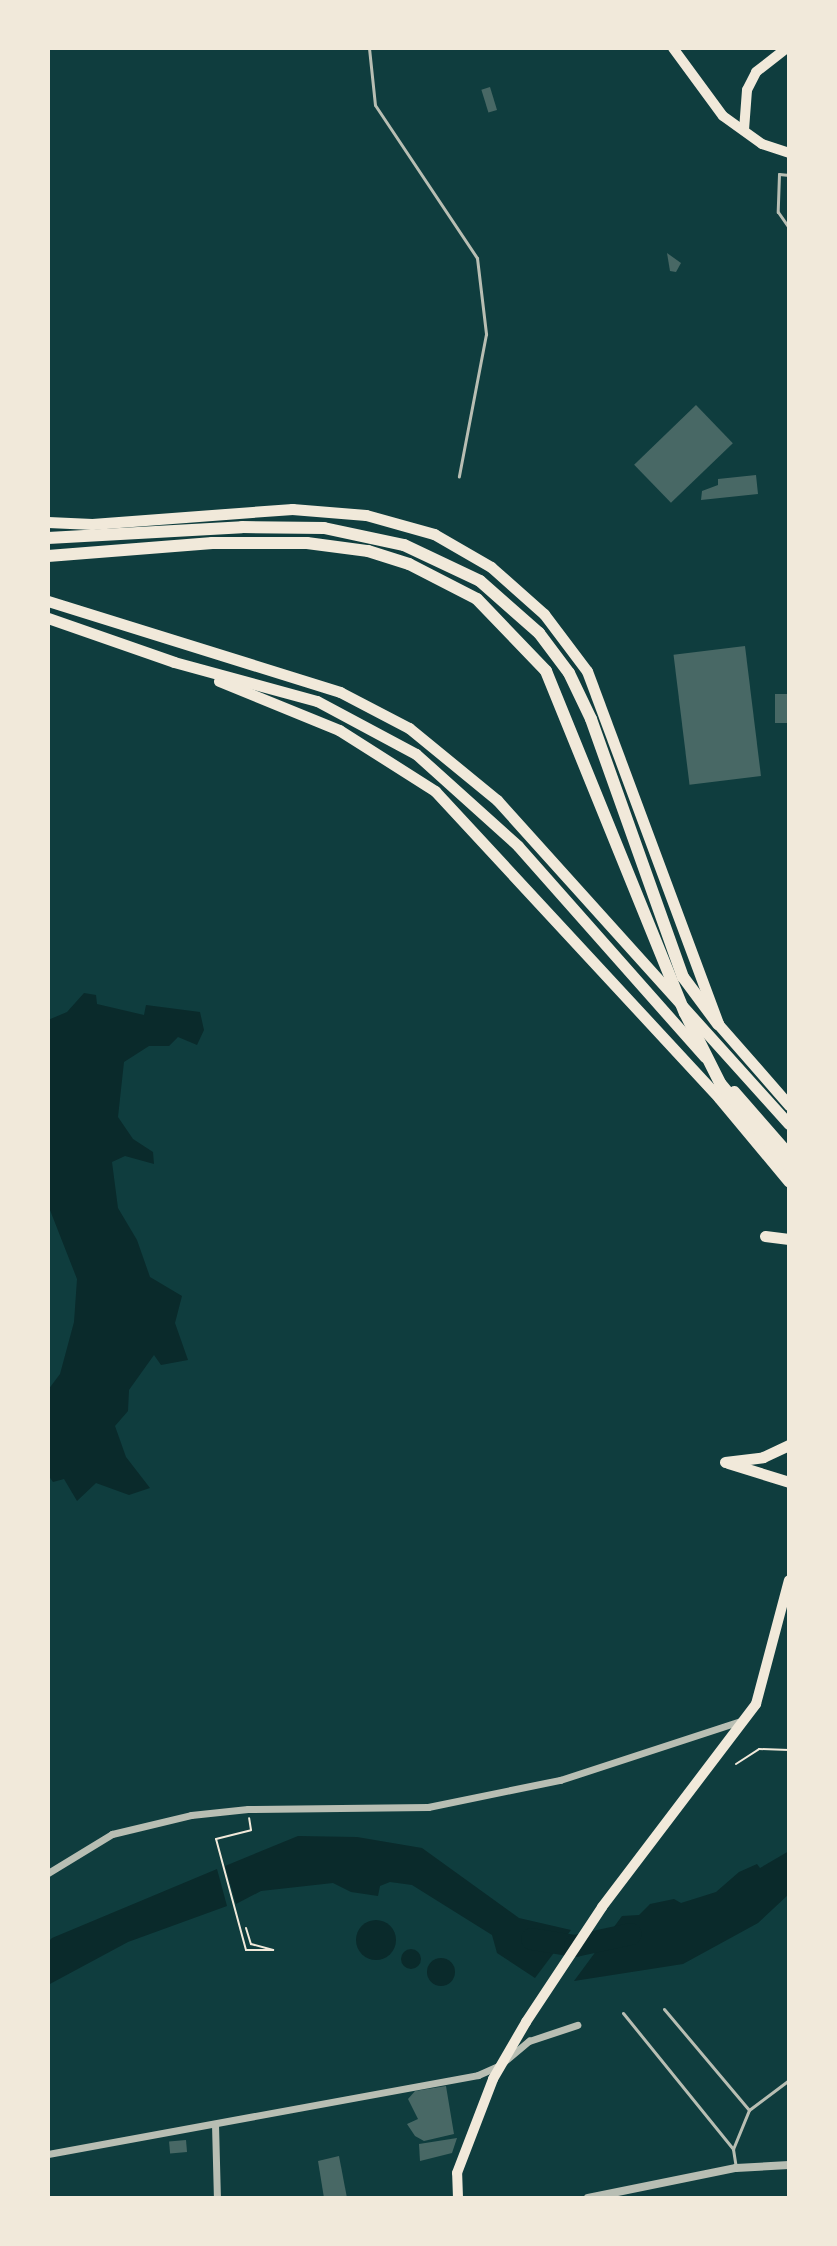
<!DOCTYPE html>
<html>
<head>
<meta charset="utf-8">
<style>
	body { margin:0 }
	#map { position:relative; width:837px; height:2246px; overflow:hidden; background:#0f3d3e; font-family:"Archivo Narrow",sans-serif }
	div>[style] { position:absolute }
	.water>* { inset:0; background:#0a2a2b }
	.round { border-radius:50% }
	.river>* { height:22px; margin:-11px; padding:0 11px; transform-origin:11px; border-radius:11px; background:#0a2a2b }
	.building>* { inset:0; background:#486865; transform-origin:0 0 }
	.path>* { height:2px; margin:-1px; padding:0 1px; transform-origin:1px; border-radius:1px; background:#f1e9da }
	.service>* { height:3px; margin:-1.5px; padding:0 1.5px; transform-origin:1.5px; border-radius:1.5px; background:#b8beb3 }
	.minor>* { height:7px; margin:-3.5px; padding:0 3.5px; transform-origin:3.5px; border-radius:3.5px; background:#b8beb3 }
	.tertiary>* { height:8px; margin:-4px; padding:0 4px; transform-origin:4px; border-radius:4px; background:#b8beb3 }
	.primary>* { height:10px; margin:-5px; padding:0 5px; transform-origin:5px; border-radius:5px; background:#f1e9da }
	.trunk>* { height:11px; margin:-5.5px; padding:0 5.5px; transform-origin:5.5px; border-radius:5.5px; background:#f1e9da }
	.motorway>* { height:12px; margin:-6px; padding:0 6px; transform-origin:6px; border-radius:6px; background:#f1e9da }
	span { translate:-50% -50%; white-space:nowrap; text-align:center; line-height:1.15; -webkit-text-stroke:6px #f1e9da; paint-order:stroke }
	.frame { position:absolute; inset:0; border:50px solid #f1e9da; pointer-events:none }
</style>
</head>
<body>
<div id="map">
	<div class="water">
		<div style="clip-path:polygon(84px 993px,96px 995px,97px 1004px,144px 1015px,146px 1005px,200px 1012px,204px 1030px,197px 1045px,178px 1037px,169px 1046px,149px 1046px,124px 1062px,118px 1117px,133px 1139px,153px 1152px,154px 1164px,125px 1156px,112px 1162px,118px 1208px,137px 1240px,150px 1277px,182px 1296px,175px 1323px,188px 1360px,161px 1365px,154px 1355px,129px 1390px,128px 1411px,115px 1426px,126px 1457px,150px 1488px,129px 1495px,96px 1483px,77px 1501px,64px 1479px,53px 1482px,48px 1475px,48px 1390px,60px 1374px,74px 1322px,77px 1279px,48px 1205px,48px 1020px,67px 1012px)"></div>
		<div style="clip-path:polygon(298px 1836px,357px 1837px,422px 1848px,519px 1918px,571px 1930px,535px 1978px,497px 1953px,492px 1935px,412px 1885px,390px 1882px,380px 1886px,378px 1896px,351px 1892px,333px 1883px,261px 1891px,236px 1904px,225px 1866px)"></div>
		<div style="clip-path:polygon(789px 1851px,789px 1894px,758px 1923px,683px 1964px,574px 1981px,622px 1916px,639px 1915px,650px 1904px,674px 1899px,681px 1903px,716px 1892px,739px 1872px,757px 1864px,760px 1868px)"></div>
		<div style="clip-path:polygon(217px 1869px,227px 1906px,128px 1942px,48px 1985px,48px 1942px,52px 1938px)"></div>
		<div class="round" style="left:356px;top:1920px;width:40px;height:40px"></div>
		<div class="round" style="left:401px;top:1949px;width:20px;height:20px"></div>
		<div class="round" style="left:427px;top:1958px;width:28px;height:28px"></div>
	</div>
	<div class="river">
		<div style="left:532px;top:1939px;width:44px;rotate:9.2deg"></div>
		<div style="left:575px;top:1946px;width:57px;rotate:-12.1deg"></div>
	</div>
	<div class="building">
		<div style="left:490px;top:87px;width:24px;height:9px;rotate:73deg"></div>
		<div style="clip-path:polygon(667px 253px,681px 263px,676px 272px,670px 271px)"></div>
		<div style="left:696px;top:405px;width:53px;height:86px;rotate:46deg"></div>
		<div style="clip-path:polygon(756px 475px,758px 494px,701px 500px,702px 491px,718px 485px,718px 479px)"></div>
		<div style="left:745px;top:646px;width:131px;height:72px;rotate:83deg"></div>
		<div style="left:775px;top:694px;width:14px;height:29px"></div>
		<div style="clip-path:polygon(446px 2086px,454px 2134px,424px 2141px,415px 2136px,407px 2124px,418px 2119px,408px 2099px,415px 2091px)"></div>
		<div style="clip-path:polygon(457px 2138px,452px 2153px,420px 2161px,419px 2144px)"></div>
		<div style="left:186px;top:2140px;width:12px;height:17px;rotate:85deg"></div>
		<div style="clip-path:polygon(339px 2156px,347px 2198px,324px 2198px,318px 2161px)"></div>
	</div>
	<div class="path">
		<div style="left:736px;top:1764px;width:27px;rotate:-33deg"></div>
		<div style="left:759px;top:1749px;width:30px;rotate:2deg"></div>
		<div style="left:246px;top:1928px;width:17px;rotate:73deg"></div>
		<div style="left:251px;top:1944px;width:23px;rotate:15deg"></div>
		<div style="left:273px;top:1950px;width:27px;rotate:180deg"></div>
		<div style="left:246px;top:1950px;width:115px;rotate:-105.1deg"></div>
		<div style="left:216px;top:1839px;width:36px;rotate:-14deg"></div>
		<div style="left:251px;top:1830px;width:12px;rotate:-99deg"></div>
	</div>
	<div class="service">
		<div style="left:369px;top:48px;width:57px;rotate:84deg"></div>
		<div style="left:375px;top:105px;width:184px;rotate:56.3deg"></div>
		<div style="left:477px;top:258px;width:77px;rotate:83.2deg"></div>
		<div style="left:486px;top:334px;width:145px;rotate:100.8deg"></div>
		<div style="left:789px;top:175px;width:10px;rotate:-174deg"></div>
		<div style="left:779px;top:174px;width:38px;rotate:92deg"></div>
		<div style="left:778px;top:212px;width:19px;rotate:55deg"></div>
		<div style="left:664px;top:2009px;width:132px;rotate:49.9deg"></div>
		<div style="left:623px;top:2013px;width:175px;rotate:51deg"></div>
		<div style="left:736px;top:2168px;width:19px;rotate:-99deg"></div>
		<div style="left:733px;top:2149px;width:42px;rotate:-67.7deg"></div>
		<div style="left:749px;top:2110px;width:50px;rotate:-36.9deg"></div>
	</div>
	<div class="minor">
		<div style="left:48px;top:1873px;width:75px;rotate:-31.4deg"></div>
		<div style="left:112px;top:1834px;width:81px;rotate:-13.5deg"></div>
		<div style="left:191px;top:1815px;width:57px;rotate:-6deg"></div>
		<div style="left:248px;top:1809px;width:180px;rotate:-0.6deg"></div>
		<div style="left:428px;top:1807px;width:135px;rotate:-11.6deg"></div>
		<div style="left:560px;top:1780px;width:190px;rotate:-18.1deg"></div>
		<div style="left:215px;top:2124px;width:74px;rotate:88.5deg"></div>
		<div style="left:48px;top:2154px;width:437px;rotate:-10.4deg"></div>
		<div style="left:478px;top:2075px;width:24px;rotate:-24deg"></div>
		<div style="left:500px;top:2065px;width:38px;rotate:-40deg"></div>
		<div style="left:529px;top:2041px;width:51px;rotate:-18.4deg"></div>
	</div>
	<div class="tertiary">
		<div style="left:588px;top:2198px;width:151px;rotate:-11.5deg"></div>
		<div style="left:736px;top:2168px;width:53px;rotate:-3.2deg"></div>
	</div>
	<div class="primary">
		<div style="left:673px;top:48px;width:84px;rotate:53.7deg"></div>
		<div style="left:723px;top:116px;width:48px;rotate:35.7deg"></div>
		<div style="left:762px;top:144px;width:28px;rotate:18deg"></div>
		<div style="left:744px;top:130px;width:40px;rotate:-85.7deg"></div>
		<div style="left:747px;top:90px;width:20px;rotate:-63deg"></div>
		<div style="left:756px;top:72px;width:37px;rotate:-38deg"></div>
		<div style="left:458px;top:2198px;width:25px;rotate:-92deg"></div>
		<div style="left:457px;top:2173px;width:101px;rotate:-69deg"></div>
		<div style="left:493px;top:2079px;width:66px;rotate:-59.9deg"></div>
		<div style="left:526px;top:2022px;width:138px;rotate:-56.5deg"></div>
		<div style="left:602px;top:1907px;width:255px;rotate:-52.8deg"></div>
		<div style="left:756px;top:1704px;width:128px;rotate:-75.1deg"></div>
	</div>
	<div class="trunk">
		<div style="left:48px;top:522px;width:44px;rotate:2.6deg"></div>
		<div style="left:92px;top:524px;width:201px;rotate:-4.3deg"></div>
		<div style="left:292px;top:509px;width:74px;rotate:4.6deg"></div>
		<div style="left:366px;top:515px;width:71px;rotate:15.6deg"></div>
		<div style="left:434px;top:534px;width:66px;rotate:30.1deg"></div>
		<div style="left:491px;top:567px;width:71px;rotate:41.6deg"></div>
		<div style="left:544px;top:614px;width:71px;rotate:53deg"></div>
		<div style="left:587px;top:671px;width:377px;rotate:69.6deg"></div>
		<div style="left:718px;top:1024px;width:108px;rotate:48.8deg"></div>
		<div style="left:48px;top:601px;width:306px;rotate:17.3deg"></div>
		<div style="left:340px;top:692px;width:78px;rotate:27.6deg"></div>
		<div style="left:409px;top:728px;width:114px;rotate:39.3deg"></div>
		<div style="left:497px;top:800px;width:436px;rotate:48deg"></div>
		<div style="left:48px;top:618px;width:133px;rotate:19.2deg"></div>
		<div style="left:174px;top:662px;width:148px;rotate:15.3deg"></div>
		<div style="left:317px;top:701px;width:112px;rotate:28.2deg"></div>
		<div style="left:416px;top:754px;width:137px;rotate:42deg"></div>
		<div style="left:518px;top:846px;width:282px;rotate:48.5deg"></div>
		<div style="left:219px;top:681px;width:130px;rotate:22.2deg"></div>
		<div style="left:339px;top:730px;width:114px;rotate:32.4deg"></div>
		<div style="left:435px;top:791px;width:418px;rotate:47.2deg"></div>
		<div style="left:719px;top:1098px;width:109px;rotate:50.2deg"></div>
		<div style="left:734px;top:1091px;width:84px;rotate:48.9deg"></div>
		<div style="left:765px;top:1236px;width:24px;rotate:7deg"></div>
		<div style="left:725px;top:1462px;width:38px;rotate:-7deg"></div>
		<div style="left:763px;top:1457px;width:29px;rotate:-25deg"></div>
		<div style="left:728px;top:1463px;width:64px;rotate:17.3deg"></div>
	</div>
	<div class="motorway">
		<div style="left:48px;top:538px;width:194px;rotate:-3.2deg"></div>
		<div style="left:242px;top:527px;width:82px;rotate:0.7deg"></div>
		<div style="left:324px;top:528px;width:82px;rotate:12deg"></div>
		<div style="left:404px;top:545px;width:84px;rotate:25.3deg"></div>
		<div style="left:480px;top:581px;width:79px;rotate:41.4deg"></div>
		<div style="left:539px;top:633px;width:50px;rotate:53.1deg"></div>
		<div style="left:569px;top:673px;width:51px;rotate:64.4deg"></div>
		<div style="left:591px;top:719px;width:274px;rotate:70.4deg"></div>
		<div style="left:683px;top:977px;width:59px;rotate:53.3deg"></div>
		<div style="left:48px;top:556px;width:165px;rotate:-4.5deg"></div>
		<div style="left:212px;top:543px;width:95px"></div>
		<div style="left:307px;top:543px;width:62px;rotate:7.5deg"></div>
		<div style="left:368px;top:551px;width:43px;rotate:17.6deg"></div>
		<div style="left:409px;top:564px;width:76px;rotate:27.2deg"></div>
		<div style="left:477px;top:599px;width:100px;rotate:46.2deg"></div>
		<div style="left:546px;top:671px;width:369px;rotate:67.9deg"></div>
		<div style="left:685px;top:1013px;width:78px;rotate:63.4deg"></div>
		<div style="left:720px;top:1083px;width:108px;rotate:50.3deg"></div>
	</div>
	<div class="frame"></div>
</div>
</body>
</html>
